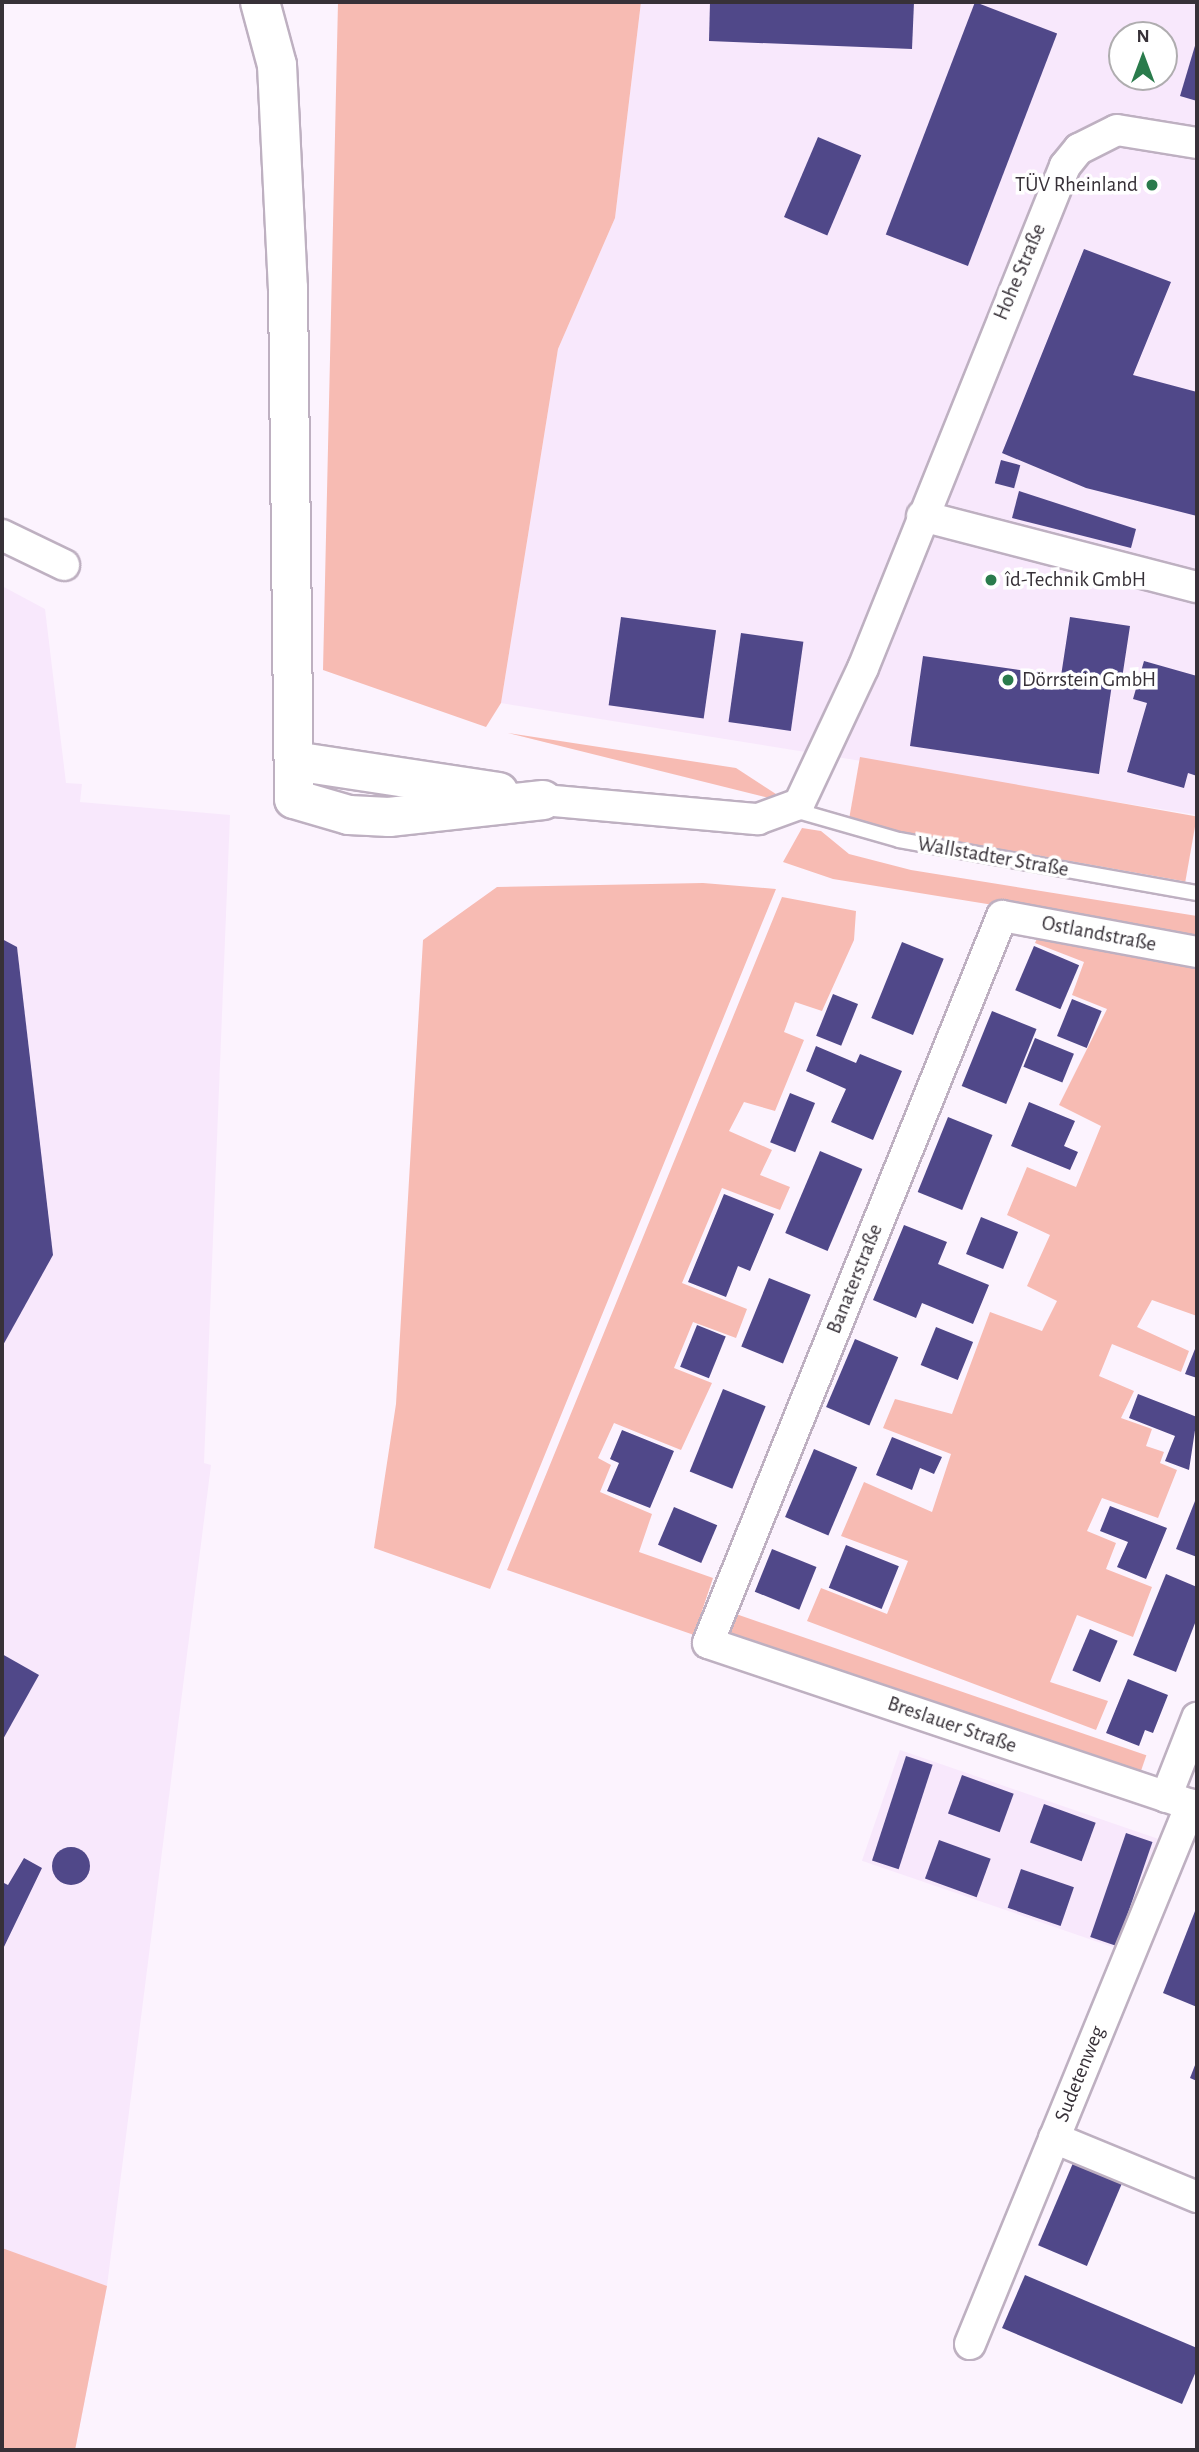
<!DOCTYPE html>
<html>
<head>
<meta charset="utf-8">
<style>
	body { margin:0 }
	#map { position:relative; width:1199px; height:2452px; overflow:hidden; background:#fcf3fe; font-family:"Alegreya Sans",sans-serif }
	div>[style] { position:absolute }
	.built>* { inset:0; background:#f8e8fc; transform-origin:0 0 }
	.green>* { inset:0; background:#f7bbb3; transform-origin:0 0 }
	.building>* { inset:0; background:#504889; transform-origin:0 0 }
	.round { border-radius:50% }
	.roads { filter:drop-shadow(2px 0 #beb0c1) drop-shadow(-2px 0 #beb0c1) drop-shadow(0 2px #beb0c1) drop-shadow(0 -2px #beb0c1) }
	.service>* { height:14px; margin:-7px; padding:0 7px; transform-origin:7px; border-radius:7px; background:#fff }
	.minor>* { height:30px; margin:-15px; padding:0 15px; transform-origin:15px; border-radius:15px; background:#fff }
	.secondary>* { height:38px; margin:-19px; padding:0 19px; transform-origin:19px; border-radius:19px; background:#fff }
	.dots>* { width:19px; height:19px; translate:-50% -50%; box-sizing:border-box; border:4px solid #fff; border-radius:50% }
	span { translate:-50% -50%; white-space:nowrap; text-align:center; line-height:1.15; -webkit-text-stroke:7px #fff; paint-order:stroke }
	.poi-label { font-size:21px; color:#373138 }
	.right { translate:-100% -50%; text-align:right }
	.left { translate:0 -50%; text-align:left }
	.street-label { font-size:21px; color:#373138 }
	.frame { position:absolute; inset:0; border:4px solid #373138; pointer-events:none }
	.north { position:absolute; left:1108px; top:21px; width:70px; height:70px; box-sizing:border-box; background:#fff; border:2px solid #afadaf; border-radius:50%; rotate:0deg; font-size:19px; font-weight:700; line-height:28px; text-align:center; color:#373138 }
	.north::after { content:''; display:block; margin:auto; width:24px; height:32px; background:#2a7b4c; clip-path:polygon(50% 0,100% 100%,50% 72%,0 100%) }
</style>
</head>
<body>
<div id="map">
	<div class="built">
		<div style="clip-path:polygon(evenodd,641px 2px,1197px 2px,1197px 815px,501px 703px,558px 349px,615px 218px,641px 2px,1122px 35px,1164px 35px,1164px 77px,1122px 77px,1122px 35px)"></div>
		<div style="clip-path:polygon(2px 586px,45px 609px,66px 783px,82px 784px,80px 802px,230px 815px,204px 1463px,211px 1465px,107px 2286px,75px 2450px,2px 2450px)"></div>
		<div style="left:900px;top:1750px;width:275px;height:117px;rotate:19deg"></div>
	</div>
	<div class="green">
		<div style="clip-path:polygon(338px 2px,641px 2px,615px 218px,558px 349px,501px 703px,486px 727px,323px 670px)"></div>
		<div style="clip-path:polygon(508px 733px,736px 768px,776px 794px,773px 799px)"></div>
		<div style="left:860px;top:757px;width:342px;height:66px;rotate:10deg"></div>
		<div style="clip-path:polygon(802px 828px,821px 831px,849px 854px,911px 870px,1197px 916px,1197px 938px,833px 879px,783px 862px)"></div>
		<div style="clip-path:polygon(703px 883px,776px 889px,490px 1589px,374px 1548px,396px 1404px,423px 940px,497px 887px)"></div>
		<div style="clip-path:polygon(782px 897px,856px 911px,854px 940px,822px 1011px,795px 1002px,784px 1032px,804px 1040px,775px 1111px,744px 1102px,729px 1131px,772px 1150px,760px 1175px,790px 1187px,780px 1210px,722px 1188px,682px 1283px,747px 1309px,736px 1338px,693px 1322px,674px 1368px,712px 1383px,681px 1450px,614px 1423px,598px 1458px,611px 1465px,600px 1492px,652px 1514px,639px 1552px,713px 1578px,694px 1635px,507px 1570px)"></div>
		<div style="clip-path:polygon(1038px 936px,1197px 966px,1197px 1316px,1152px 1300px,1137px 1327px,1189px 1351px,1181px 1372px,1112px 1344px,1099px 1376px,1134px 1391px,1121px 1418px,1152px 1429px,1146px 1446px,1164px 1452px,1160px 1463px,1177px 1470px,1158px 1518px,1102px 1498px,1087px 1531px,1116px 1543px,1106px 1569px,1152px 1587px,1133px 1637px,1077px 1615px,1050px 1682px,1108px 1701px,1096px 1730px,807px 1621px,821px 1588px,887px 1614px,908px 1561px,841px 1536px,864px 1482px,932px 1512px,951px 1454px,883px 1428px,895px 1399px,952px 1414px,990px 1312px,1042px 1331px,1057px 1301px,1027px 1286px,1050px 1235px,1007px 1215px,1027px 1167px,1076px 1187px,1101px 1126px,1059px 1105px,1107px 1009px,1072px 995px,1084px 962px,1035px 943px)"></div>
		<div style="left:736px;top:1614px;width:434px;height:25px;rotate:19deg"></div>
		<div style="clip-path:polygon(2px 2248px,107px 2286px,75px 2450px,2px 2450px)"></div>
	</div>
	<div class="building">
		<div style="clip-path:polygon(710px 2px,914px 2px,912px 49px,709px 41px)"></div>
		<div style="left:975px;top:2px;width:88px;height:249px;rotate:21deg"></div>
		<div style="clip-path:polygon(1197px 39px,1197px 101px,1180px 96px)"></div>
		<div style="left:818px;top:137px;width:47px;height:87px;rotate:23deg"></div>
		<div style="clip-path:polygon(1084px 249px,1171px 282px,1133px 375px,1197px 392px,1197px 516px,1086px 488px,1002px 453px)"></div>
		<div style="left:1001px;top:460px;width:20px;height:24px;rotate:15deg"></div>
		<div style="clip-path:polygon(1019px 491px,1136px 529px,1131px 548px,1012px 518px)"></div>
		<div style="left:621px;top:617px;width:96px;height:89px;rotate:8deg"></div>
		<div style="clip-path:polygon(1070px 617px,1130px 626px,1121px 685px,1112px 684px,1099px 774px,910px 746px,923px 656px,1061px 676px)"></div>
		<div style="left:741px;top:633px;width:63px;height:90px;rotate:8deg"></div>
		<div style="clip-path:polygon(1144px 661px,1197px 676px,1197px 776px,1188px 773px,1184px 788px,1127px 772px,1147px 703px,1133px 699px)"></div>
		<div style="clip-path:polygon(2px 939px,17px 947px,53px 1255px,2px 1347px)"></div>
		<div style="left:902px;top:942px;width:45px;height:82px;rotate:22deg"></div>
		<div style="left:1034px;top:946px;width:49px;height:48px;rotate:23deg"></div>
		<div style="left:833px;top:994px;width:27px;height:45px;rotate:22deg"></div>
		<div style="left:1072px;top:999px;width:32px;height:40px;rotate:22deg"></div>
		<div style="left:992px;top:1011px;width:48px;height:81px;rotate:22deg"></div>
		<div style="left:1035px;top:1038px;width:42px;height:31px;rotate:22deg"></div>
		<div style="clip-path:polygon(816px 1046px,856px 1063px,860px 1054px,902px 1071px,873px 1140px,831px 1122px,846px 1089px,806px 1071px)"></div>
		<div style="left:790px;top:1093px;width:27px;height:53px;rotate:22deg"></div>
		<div style="clip-path:polygon(1029px 1102px,1075px 1121px,1064px 1146px,1078px 1152px,1070px 1170px,1011px 1146px)"></div>
		<div style="left:948px;top:1117px;width:48px;height:81px;rotate:22deg"></div>
		<div style="left:820px;top:1151px;width:46px;height:89px;rotate:23deg"></div>
		<div style="clip-path:polygon(724px 1194px,774px 1214px,750px 1271px,738px 1266px,726px 1297px,688px 1282px)"></div>
		<div style="left:981px;top:1217px;width:40px;height:40px;rotate:22deg"></div>
		<div style="clip-path:polygon(904px 1225px,947px 1242px,938px 1264px,989px 1285px,973px 1324px,922px 1303px,916px 1318px,873px 1300px)"></div>
		<div style="left:769px;top:1278px;width:45px;height:74px;rotate:22deg"></div>
		<div style="left:697px;top:1325px;width:31px;height:45px;rotate:22deg"></div>
		<div style="left:936px;top:1327px;width:40px;height:41px;rotate:22deg"></div>
		<div style="left:855px;top:1339px;width:47px;height:74px;rotate:23deg"></div>
		<div style="clip-path:polygon(1197px 1344px,1197px 1378px,1185px 1374px)"></div>
		<div style="left:723px;top:1389px;width:46px;height:89px;rotate:22deg"></div>
		<div style="clip-path:polygon(1138px 1394px,1197px 1417px,1189px 1470px,1165px 1461px,1175px 1436px,1129px 1418px)"></div>
		<div style="clip-path:polygon(622px 1430px,674px 1451px,650px 1508px,607px 1491px,619px 1463px,610px 1459px)"></div>
		<div style="clip-path:polygon(892px 1437px,942px 1457px,934px 1474px,920px 1468px,912px 1490px,876px 1475px)"></div>
		<div style="left:814px;top:1449px;width:47px;height:74px;rotate:23deg"></div>
		<div style="clip-path:polygon(1197px 1496px,1197px 1557px,1176px 1549px)"></div>
		<div style="clip-path:polygon(1110px 1506px,1167px 1528px,1146px 1579px,1117px 1567px,1128px 1542px,1100px 1531px)"></div>
		<div style="left:674px;top:1507px;width:47px;height:41px;rotate:23deg"></div>
		<div style="left:846px;top:1545px;width:57px;height:46px;rotate:22deg"></div>
		<div style="left:772px;top:1549px;width:48px;height:46px;rotate:22deg"></div>
		<div style="clip-path:polygon(1166px 1574px,1197px 1587px,1197px 1618px,1176px 1672px,1133px 1655px)"></div>
		<div style="left:1090px;top:1629px;width:30px;height:45px;rotate:23deg"></div>
		<div style="clip-path:polygon(2px 1654px,39px 1675px,2px 1741px)"></div>
		<div style="clip-path:polygon(1128px 1679px,1168px 1695px,1153px 1733px,1145px 1730px,1139px 1746px,1106px 1733px)"></div>
		<div style="left:906px;top:1756px;width:28px;height:110px;rotate:18deg"></div>
		<div style="left:962px;top:1775px;width:55px;height:41px;rotate:20deg"></div>
		<div style="left:1044px;top:1804px;width:55px;height:41px;rotate:20deg"></div>
		<div style="left:1126px;top:1833px;width:28px;height:110px;rotate:19deg"></div>
		<div style="left:939px;top:1840px;width:55px;height:41px;rotate:20deg"></div>
		<div class="round" style="left:52px;top:1847px;width:38px;height:38px"></div>
		<div style="clip-path:polygon(24px 1858px,42px 1868px,2px 1951px,2px 1882px,8px 1885px)"></div>
		<div style="left:1021px;top:1869px;width:56px;height:41px;rotate:19deg"></div>
		<div style="clip-path:polygon(1197px 1906px,1197px 2007px,1163px 1993px)"></div>
		<div style="clip-path:polygon(1197px 2060px,1197px 2081px,1190px 2078px)"></div>
		<div style="left:1076px;top:2156px;width:53px;height:97px;rotate:23deg"></div>
		<div style="clip-path:polygon(1025px 2275px,1197px 2348px,1197px 2369px,1182px 2404px,1002px 2328px)"></div>
	</div>
	<div class="roads">
		<div class="service">
			<div style="left:791px;top:809px;width:112px;rotate:16deg"></div>
			<div style="left:899px;top:840px;width:303px;rotate:10.1deg"></div>
		</div>
		<div class="minor">
			<div style="left:922px;top:516px;width:284px;rotate:14.5deg"></div>
			<div style="left:2px;top:535px;width:69px;rotate:25.8deg"></div>
			<div style="left:543px;top:800px;width:216px;rotate:5.1deg"></div>
			<div style="left:758px;top:819px;width:44px;rotate:-20.1deg"></div>
			<div style="left:799px;top:804px;width:150px;rotate:-64.8deg"></div>
			<div style="left:863px;top:668px;width:541px;rotate:-68.08deg"></div>
			<div style="left:1065px;top:166px;width:22px;rotate:-51deg"></div>
			<div style="left:1079px;top:149px;width:42px;rotate:-26.6deg"></div>
			<div style="left:1117px;top:130px;width:81px;rotate:9.2deg"></div>
			<div style="left:1197px;top:952px;width:198px;rotate:-169.5deg"></div>
			<div style="left:1002px;top:916px;width:784px;rotate:112.02deg"></div>
			<div style="left:708px;top:1643px;width:516px;rotate:18.54deg"></div>
			<div style="left:1166px;top:1797px;width:85px;rotate:-68.6deg"></div>
			<div style="left:1054px;top:2138px;width:155px;rotate:22.4deg"></div>
			<div style="left:970px;top:2344px;width:583px;rotate:-67.71deg"></div>
		</div>
		<div class="secondary">
			<div style="left:260px;top:2px;width:65px;rotate:74.9deg"></div>
			<div style="left:277px;top:65px;width:223px;rotate:87.2deg"></div>
			<div style="left:288px;top:288px;width:511px;rotate:89.33deg"></div>
			<div style="left:294px;top:799px;width:57px;rotate:16.2deg"></div>
			<div style="left:349px;top:815px;width:40px;rotate:2.9deg"></div>
			<div style="left:389px;top:817px;width:155px;rotate:-6.3deg"></div>
			<div style="left:294px;top:761px;width:207px;rotate:8.6deg"></div>
		</div>
	</div>
	<div class="dots">
		<div style="left:1152px;top:185px;background:#2a7b4c"></div>
		<div style="left:991px;top:580px;background:#2a7b4c"></div>
		<div style="left:1008px;top:680px;background:#2a7b4c"></div>
	</div>
	<div class="poi-label">
		<span class="right" style="left:1138px;top:185px">TÜV Rheinland</span>
		<span class="left" style="left:1005px;top:580px">îd-Technik GmbH</span>
		<span class="left" style="left:1022px;top:680px">Dörrstein GmbH</span>
	</div>
	<div class="street-label">
		<span style="left:1020px;top:272px;rotate:-67deg">Hohe Straße</span>
		<span style="left:993px;top:857px;rotate:10deg">Wallstadter Straße</span>
		<span style="left:1099px;top:934px;rotate:11deg">Ostlandstraße</span>
		<span style="left:855px;top:1279px;rotate:-68deg">Banaterstraße</span>
		<span style="left:952px;top:1725px;rotate:19deg">Breslauer Straße</span>
		<span style="left:1080px;top:2074px;rotate:-68deg">Sudetenweg</span>
	</div>
	<div class="frame"></div>
	<div class="north">N</div>
</div>
</body>
</html>
